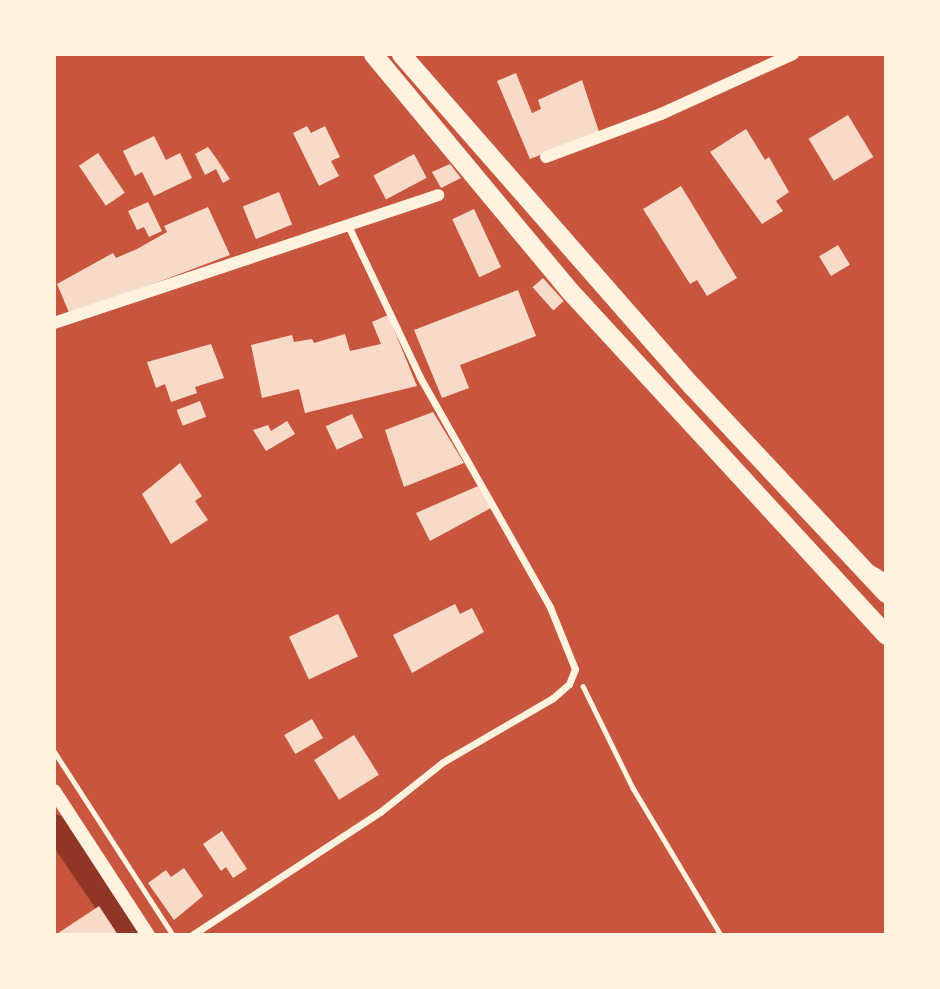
<!DOCTYPE html>
<html>
<head>
<meta charset="utf-8">
<style>
	body { margin:0 }
	#map { position:relative; width:940px; height:989px; overflow:hidden; background:#c8553d; font-family:"Golos Text",sans-serif }
	div>[style] { position:absolute }
	.canal>* { height:24px; margin:-12px; padding:0 12px; transform-origin:12px; border-radius:12px; background:#8f3625 }
	.building>* { inset:0; background:#f7dbc8; transform-origin:0 0 }
	.path>* { height:4.5px; margin:-2.25px; padding:0 2.25px; transform-origin:2.25px; border-radius:2.25px; background:#fff3e0 }
	.service>* { height:5px; margin:-2.5px; padding:0 2.5px; transform-origin:2.5px; border-radius:2.5px; background:#fff3e0 }
	.minor>* { height:7px; margin:-3.5px; padding:0 3.5px; transform-origin:3.5px; border-radius:3.5px; background:#fff3e0 }
	.tertiary>* { height:12px; margin:-6px; padding:0 6px; transform-origin:6px; border-radius:6px; background:#fff3e0 }
	.secondary>* { height:14px; margin:-7px; padding:0 7px; transform-origin:7px; border-radius:7px; background:#fff3e0 }
	.trunk>* { height:19px; margin:-9.5px; padding:0 9.5px; transform-origin:9.5px; border-radius:9.5px; background:#fff3e0 }
	span { translate:-50% -50%; white-space:nowrap; text-align:center; line-height:1.15; -webkit-text-stroke:7px #fff3e0; paint-order:stroke }
	.frame { position:absolute; inset:0; border:56px solid #fff3e0; pointer-events:none }
</style>
</head>
<body>
<div id="map">
	<div class="canal">
		<div style="left:54px;top:826px;width:132px;rotate:55.8deg"></div>
	</div>
	<div class="building">
		<div style="clip-path:polygon(516px 73px,532px 113px,541px 109px,538px 100px,582px 80px,599px 132px,530px 159px,497px 81px)"></div>
		<div style="left:848px;top:115px;width:49px;height:46px;rotate:59deg"></div>
		<div style="clip-path:polygon(307px 126px,311px 133px,325px 126px,340px 157px,331px 161px,339px 176px,319px 186px,293px 133px)"></div>
		<div style="clip-path:polygon(746px 129px,765px 160px,769px 157px,789px 192px,776px 201px,783px 211px,762px 224px,710px 152px)"></div>
		<div style="clip-path:polygon(154px 136px,166px 160px,180px 153px,192px 178px,154px 196px,142px 172px,135px 176px,123px 151px)"></div>
		<div style="clip-path:polygon(208px 147px,216px 158px,230px 179px,223px 183px,216px 169px,205px 175px,195px 154px)"></div>
		<div style="left:98px;top:153px;width:48px;height:23px;rotate:56deg"></div>
		<div style="left:414px;top:154px;width:27px;height:46px;rotate:62deg"></div>
		<div style="clip-path:polygon(450px 164px,461px 178px,441px 188px,432px 172px)"></div>
		<div style="clip-path:polygon(681px 186px,737px 278px,707px 296px,697px 280px,690px 284px,643px 209px)"></div>
		<div style="left:279px;top:192px;width:35px;height:39px;rotate:68deg"></div>
		<div style="clip-path:polygon(148px 202px,162px 231px,149px 237px,144px 227px,137px 230px,128px 211px)"></div>
		<div style="clip-path:polygon(208px 207px,230px 255px,70px 315px,57px 284px,113px 253px,116px 258px,137px 249px,167px 232px,164px 226px)"></div>
		<div style="left:474px;top:209px;width:64px;height:24px;rotate:65deg"></div>
		<div style="left:838px;top:245px;width:23px;height:22px;rotate:59deg"></div>
		<div style="left:543px;top:278px;width:31px;height:14px;rotate:48deg"></div>
		<div style="clip-path:polygon(518px 290px,536px 336px,460px 365px,469px 388px,442px 398px,414px 330px)"></div>
		<div style="clip-path:polygon(388px 315px,417px 386px,305px 413px,299px 389px,262px 398px,251px 345px,292px 335px,294px 342px,312px 339px,314px 343px,345px 334px,350px 351px,381px 344px,372px 322px)"></div>
		<div style="clip-path:polygon(211px 344px,224px 378px,195px 387px,197px 393px,171px 402px,165px 384px,156px 388px,147px 362px)"></div>
		<div style="left:200px;top:401px;width:17px;height:25px;rotate:69deg"></div>
		<div style="clip-path:polygon(433px 412px,464px 463px,404px 487px,385px 430px)"></div>
		<div style="left:352px;top:414px;width:26px;height:29px;rotate:65deg"></div>
		<div style="clip-path:polygon(287px 421px,295px 434px,266px 451px,253px 430px,268px 425px,271px 431px)"></div>
		<div style="clip-path:polygon(180px 463px,202px 496px,195px 501px,208px 520px,171px 544px,142px 494px)"></div>
		<div style="clip-path:polygon(478px 486px,491px 508px,430px 541px,416px 513px)"></div>
		<div style="clip-path:polygon(455px 604px,460px 614px,472px 608px,484px 632px,412px 673px,393px 635px)"></div>
		<div style="left:338px;top:614px;width:47px;height:54px;rotate:65deg"></div>
		<div style="left:312px;top:719px;width:22px;height:32px;rotate:60deg"></div>
		<div style="left:354px;top:735px;width:47px;height:47px;rotate:58deg"></div>
		<div style="clip-path:polygon(222px 831px,247px 869px,233px 878px,226px 867px,221px 871px,203px 844px)"></div>
		<div style="clip-path:polygon(184px 868px,203px 896px,174px 920px,148px 883px,166px 870px,171px 877px)"></div>
		<div style="clip-path:polygon(99px 906px,118px 935px,55px 935px,78px 920px)"></div>
	</div>
	<div class="path">
		<div style="left:583px;top:686px;width:114px;rotate:63.9deg"></div>
		<div style="left:633px;top:788px;width:171px;rotate:59.1deg"></div>
		<div style="left:54px;top:751px;width:219px;rotate:57.1deg"></div>
	</div>
	<div class="service">
		<div style="left:873px;top:568px;width:15px;rotate:32deg"></div>
	</div>
	<div class="minor">
		<div style="left:192px;top:935px;width:225px;rotate:-33.2deg"></div>
		<div style="left:380px;top:812px;width:80px;rotate:-38.4deg"></div>
		<div style="left:443px;top:762px;width:127px;rotate:-30.2deg"></div>
		<div style="left:553px;top:698px;width:21px;rotate:-41deg"></div>
		<div style="left:569px;top:684px;width:16px;rotate:-68deg"></div>
		<div style="left:575px;top:669px;width:67px;rotate:-112deg"></div>
		<div style="left:550px;top:607px;width:264px;rotate:-119.5deg"></div>
		<div style="left:420px;top:377px;width:170px;rotate:-115.4deg"></div>
	</div>
	<div class="tertiary">
		<div style="left:546px;top:157px;width:123px;rotate:-20.5deg"></div>
		<div style="left:661px;top:114px;width:145px;rotate:-24.4deg"></div>
		<div style="left:54px;top:323px;width:405px;rotate:-18.4deg"></div>
	</div>
	<div class="secondary">
		<div style="left:54px;top:791px;width:172px;rotate:56.9deg"></div>
	</div>
	<div class="trunk">
		<div style="left:373px;top:54px;width:305px;rotate:50.3deg"></div>
		<div style="left:568px;top:289px;width:470px;rotate:47.4deg"></div>
		<div style="left:401px;top:54px;width:441px;rotate:48.8deg"></div>
		<div style="left:692px;top:386px;width:284px;rotate:46.9deg"></div>
	</div>
	<div class="frame"></div>
</div>
</body>
</html>
